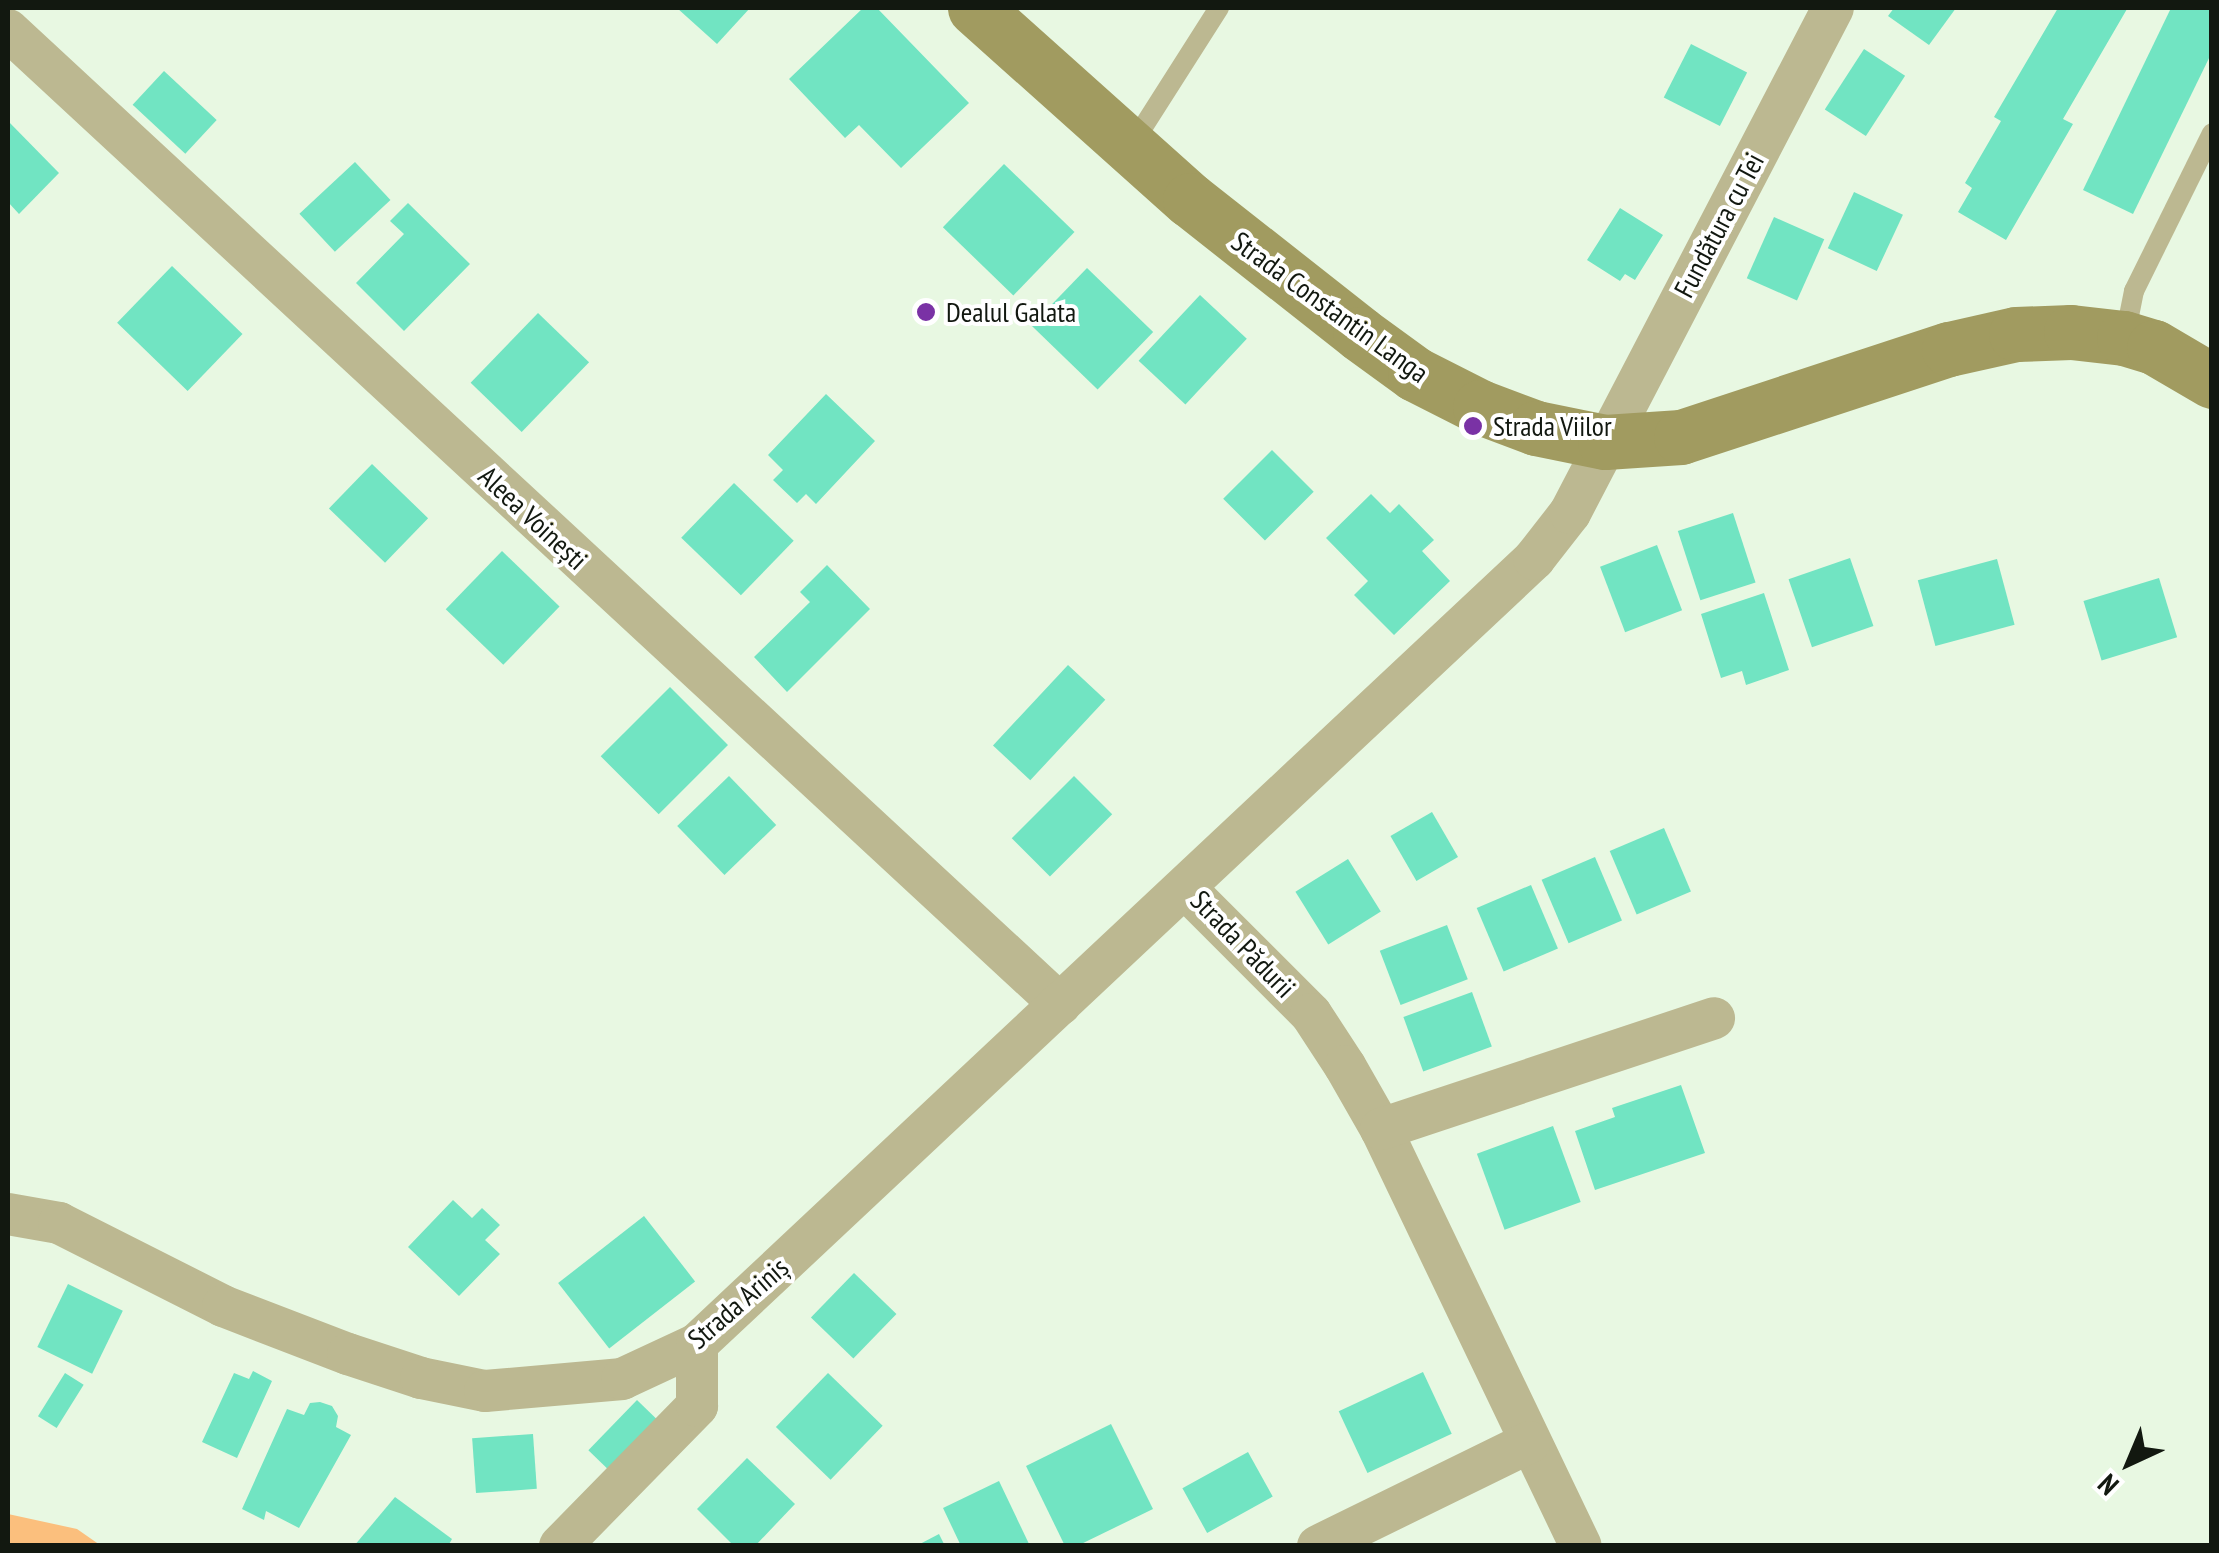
<!DOCTYPE html>
<html>
<head>
<meta charset="utf-8">
<style>
	body { margin:0 }
	#map { position:relative; width:2219px; height:1553px; overflow:hidden; background:#e8f8e2; font-family:"PT Sans Narrow",sans-serif }
	div>[style] { position:absolute }
	.green>* { inset:0; background:#fbbf7d }
	.building>* { inset:0; background:#71e4c2; transform-origin:0 0 }
	.lane>* { height:20px; margin:-10px; padding:0 10px; transform-origin:10px; border-radius:10px; background:#bcb891 }
	.street>* { height:42px; margin:-21px; padding:0 21px; transform-origin:21px; border-radius:21px; background:#bcb891 }
	.secondary>* { height:55px; margin:-27.5px; padding:0 27.5px; transform-origin:27.5px; border-radius:27.5px; background:#a19b60 }
	.dots>* { width:28px; height:28px; translate:-50% -50%; box-sizing:border-box; border:5px solid #fff; border-radius:50% }
	span { translate:-50% -50%; white-space:nowrap; text-align:center; line-height:1.15; -webkit-text-stroke:8px #fff; paint-order:stroke }
	.street-label { font-size:28px; color:#121810 }
	.poi-label { font-size:28px; color:#121810 }
	.left { translate:0 -50%; text-align:left }
	.frame { position:absolute; inset:0; border:10px solid #121810; pointer-events:none }
	.north { position:absolute; left:2079px; top:1413px; width:100px; height:100px; -webkit-text-stroke:8px #fff; paint-order:stroke; rotate:224deg; font-size:28px; font-weight:700; line-height:40px; text-align:center; color:#121810 }
	.north::after { content:''; display:block; margin:auto; width:35px; height:45px; background:#121810; clip-path:polygon(50% 0,100% 100%,50% 72%,0 100%) }
</style>
</head>
<body>
<div id="map">
	<div class="green">
		<div style="clip-path:polygon(8px 1514px,77px 1529px,100px 1545px,8px 1545px)"></div>
	</div>
	<div class="building">
		<div style="clip-path:polygon(677px 8px,750px 8px,717px 44px)"></div>
		<div style="clip-path:polygon(863px 8px,877px 8px,969px 103px,901px 168px,859px 125px,845px 138px,789px 79px)"></div>
		<div style="clip-path:polygon(1894px 8px,1956px 8px,1929px 45px,1888px 16px)"></div>
		<div style="clip-path:polygon(2058px 8px,2127px 9px,2063px 119px,2073px 124px,2006px 240px,1958px 212px,1972px 188px,1965px 183px,2001px 121px,1994px 117px)"></div>
		<div style="clip-path:polygon(2171px 8px,2212px 8px,2212px 52px,2133px 214px,2083px 190px)"></div>
		<div style="left:1691px;top:44px;width:63px;height:60px;rotate:27deg"></div>
		<div style="left:1864px;top:49px;width:49px;height:72px;rotate:33deg"></div>
		<div style="left:164px;top:71px;width:72px;height:46px;rotate:43deg"></div>
		<div style="clip-path:polygon(8px 121px,59px 173px,19px 214px,8px 202px)"></div>
		<div style="left:355px;top:162px;width:52px;height:76px;rotate:47deg"></div>
		<div style="left:1004px;top:164px;width:98px;height:88px;rotate:44deg"></div>
		<div style="left:1854px;top:192px;width:54px;height:62px;rotate:25deg"></div>
		<div style="clip-path:polygon(408px 203px,470px 264px,404px 331px,356px 283px,404px 234px,390px 221px)"></div>
		<div style="clip-path:polygon(1620px 208px,1663px 235px,1635px 280px,1625px 274px,1620px 281px,1587px 260px)"></div>
		<div style="left:1774px;top:217px;width:55px;height:67px;rotate:24deg"></div>
		<div style="left:172px;top:266px;width:98px;height:79px;rotate:44deg"></div>
		<div style="left:1087px;top:268px;width:92px;height:80px;rotate:44deg"></div>
		<div style="left:1200px;top:295px;width:64px;height:90px;rotate:43deg"></div>
		<div style="left:538px;top:313px;width:71px;height:97px;rotate:44deg"></div>
		<div style="clip-path:polygon(826px 394px,875px 441px,816px 504px,806px 494px,797px 503px,773px 480px,783px 470px,768px 455px)"></div>
		<div style="left:1272px;top:450px;width:59px;height:69px;rotate:45deg"></div>
		<div style="left:372px;top:464px;width:78px;height:62px;rotate:44deg"></div>
		<div style="left:734px;top:483px;width:83px;height:76px;rotate:44deg"></div>
		<div style="clip-path:polygon(1371px 494px,1390px 513px,1399px 504px,1434px 540px,1422px 551px,1450px 581px,1394px 635px,1354px 595px,1368px 581px,1326px 538px)"></div>
		<div style="left:1733px;top:513px;width:73px;height:58px;rotate:72deg"></div>
		<div style="left:1657px;top:545px;width:70px;height:61px;rotate:69deg"></div>
		<div style="left:502px;top:551px;width:80px;height:81px;rotate:44deg"></div>
		<div style="left:1850px;top:558px;width:72px;height:65px;rotate:71deg"></div>
		<div style="left:1997px;top:559px;width:68px;height:82px;rotate:75deg"></div>
		<div style="clip-path:polygon(827px 565px,870px 609px,787px 692px,754px 657px,810px 602px,800px 592px)"></div>
		<div style="left:2159px;top:578px;width:62px;height:79px;rotate:73deg"></div>
		<div style="clip-path:polygon(1764px 593px,1789px 670px,1746px 685px,1742px 671px,1721px 678px,1701px 614px)"></div>
		<div style="left:1068px;top:665px;width:51px;height:110px;rotate:43deg"></div>
		<div style="left:670px;top:687px;width:82px;height:98px;rotate:45deg"></div>
		<div style="left:729px;top:776px;width:68px;height:72px;rotate:46deg"></div>
		<div style="left:1074px;top:776px;width:54px;height:88px;rotate:45deg"></div>
		<div style="left:1432px;top:812px;width:52px;height:48px;rotate:60deg"></div>
		<div style="left:1664px;top:828px;width:69px;height:59px;rotate:67deg"></div>
		<div style="left:1595px;top:857px;width:69px;height:58px;rotate:67deg"></div>
		<div style="left:1348px;top:859px;width:62px;height:62px;rotate:58deg"></div>
		<div style="left:1531px;top:885px;width:69px;height:59px;rotate:67deg"></div>
		<div style="left:1447px;top:925px;width:58px;height:72px;rotate:69deg"></div>
		<div style="left:1472px;top:992px;width:58px;height:73px;rotate:70deg"></div>
		<div style="clip-path:polygon(1681px 1085px,1705px 1153px,1595px 1190px,1575px 1131px,1615px 1117px,1612px 1108px)"></div>
		<div style="left:1553px;top:1126px;width:81px;height:81px;rotate:70deg"></div>
		<div style="clip-path:polygon(453px 1200px,472px 1218px,482px 1208px,500px 1225px,485px 1240px,500px 1254px,459px 1296px,408px 1247px)"></div>
		<div style="left:644px;top:1216px;width:83px;height:109px;rotate:52deg"></div>
		<div style="left:854px;top:1273px;width:59px;height:62px;rotate:44deg"></div>
		<div style="left:68px;top:1284px;width:61px;height:70px;rotate:26deg"></div>
		<div style="clip-path:polygon(253px 1371px,272px 1381px,237px 1458px,202px 1442px,234px 1373px,249px 1379px)"></div>
		<div style="left:1423px;top:1372px;width:68px;height:93px;rotate:65deg"></div>
		<div style="left:65px;top:1373px;width:22px;height:51px;rotate:32deg"></div>
		<div style="left:828px;top:1373px;width:76px;height:75px;rotate:44deg"></div>
		<div style="left:637px;top:1400px;width:29px;height:70px;rotate:44deg"></div>
		<div style="clip-path:polygon(320px 1402px,332px 1406px,338px 1416px,336px 1427px,351px 1435px,299px 1528px,266px 1511px,264px 1520px,242px 1509px,287px 1409px,304px 1415px,310px 1403px)"></div>
		<div style="clip-path:polygon(1111px 1424px,1153px 1509px,1077px 1546px,1065px 1546px,1026px 1466px)"></div>
		<div style="left:533px;top:1434px;width:55px;height:61px;rotate:86deg"></div>
		<div style="left:1248px;top:1452px;width:51px;height:75px;rotate:61deg"></div>
		<div style="clip-path:polygon(747px 1458px,795px 1504px,755px 1546px,734px 1546px,697px 1509px)"></div>
		<div style="clip-path:polygon(999px 1481px,1030px 1546px,961px 1546px,943px 1508px)"></div>
		<div style="clip-path:polygon(395px 1497px,452px 1539px,448px 1546px,354px 1546px)"></div>
		<div style="clip-path:polygon(939px 1534px,945px 1546px,916px 1546px)"></div>
	</div>
	<div class="lane">
		<div style="left:1131px;top:146px;width:164px;rotate:-57.5deg"></div>
		<div style="left:2125px;top:336px;width:46px;rotate:-78.7deg"></div>
		<div style="left:2134px;top:291px;width:176px;rotate:-63.7deg"></div>
	</div>
	<div class="street">
		<div style="left:8px;top:30px;width:1434px;rotate:42.8deg"></div>
		<div style="left:1185px;top:888px;width:178px;rotate:45deg"></div>
		<div style="left:1311px;top:1014px;width:62px;rotate:56.8deg"></div>
		<div style="left:1345px;top:1066px;width:73px;rotate:60.3deg"></div>
		<div style="left:1381px;top:1129px;width:462px;rotate:64.4deg"></div>
		<div style="left:1381px;top:1129px;width:351px;rotate:-18.4deg"></div>
		<div style="left:8px;top:1214px;width:52px;rotate:10deg"></div>
		<div style="left:59px;top:1223px;width:184px;rotate:26.8deg"></div>
		<div style="left:223px;top:1306px;width:134px;rotate:21deg"></div>
		<div style="left:348px;top:1354px;width:77px;rotate:18.2deg"></div>
		<div style="left:421px;top:1378px;width:65px;rotate:11.5deg"></div>
		<div style="left:485px;top:1391px;width:138px;rotate:-5deg"></div>
		<div style="left:622px;top:1379px;width:83px;rotate:-25deg"></div>
		<div style="left:697px;top:1344px;width:1148px;rotate:-43.16deg"></div>
		<div style="left:1534px;top:559px;width:58px;rotate:-52deg"></div>
		<div style="left:1570px;top:513px;width:569px;rotate:-62.49deg"></div>
		<div style="left:560px;top:1546px;width:196px;rotate:-45.6deg"></div>
		<div style="left:697px;top:1406px;width:62px;rotate:-90deg"></div>
		<div style="left:1318px;top:1546px;width:236px;rotate:-26.1deg"></div>
	</div>
	<div class="secondary">
		<div style="left:975px;top:8px;width:288px;rotate:41.8deg"></div>
		<div style="left:1190px;top:200px;width:216px;rotate:38.2deg"></div>
		<div style="left:1360px;top:334px;width:68px;rotate:36deg"></div>
		<div style="left:1415px;top:374px;width:73px;rotate:26.9deg"></div>
		<div style="left:1480px;top:407px;width:60px;rotate:20.6deg"></div>
		<div style="left:1536px;top:428px;width:70px;rotate:11.5deg"></div>
		<div style="left:1605px;top:442px;width:76px;rotate:-3.8deg"></div>
		<div style="left:1681px;top:437px;width:282px;rotate:-18.2deg"></div>
		<div style="left:1949px;top:349px;width:69px;rotate:-12.6deg"></div>
		<div style="left:2016px;top:334px;width:55px;rotate:-2.1deg"></div>
		<div style="left:2071px;top:332px;width:53px;rotate:6.5deg"></div>
		<div style="left:2124px;top:338px;width:31px;rotate:17deg"></div>
		<div style="left:2154px;top:347px;width:67px;rotate:30.4deg"></div>
	</div>
	<div class="dots">
		<div style="left:926px;top:312px;background:#7a32a5"></div>
		<div style="left:1473px;top:426px;background:#7a32a5"></div>
	</div>
	<div class="street-label">
		<span style="left:1719px;top:225px;rotate:-62deg">Fundătura cu Tei</span>
		<span style="left:1330px;top:307px;rotate:36deg">Strada Constantin Langa</span>
		<span style="left:533px;top:518px;rotate:43deg">Aleea Voinești</span>
		<span style="left:1243px;top:944px;rotate:46deg">Strada Pădurii</span>
		<span style="left:738px;top:1303px;rotate:-41deg">Strada Ariniș</span>
	</div>
	<div class="poi-label">
		<span class="left" style="left:946px;top:312px">Dealul Galata</span>
		<span class="left" style="left:1493px;top:426px">Strada Viilor</span>
	</div>
	<div class="frame"></div>
	<div class="north">N</div>
</div>
</body>
</html>
